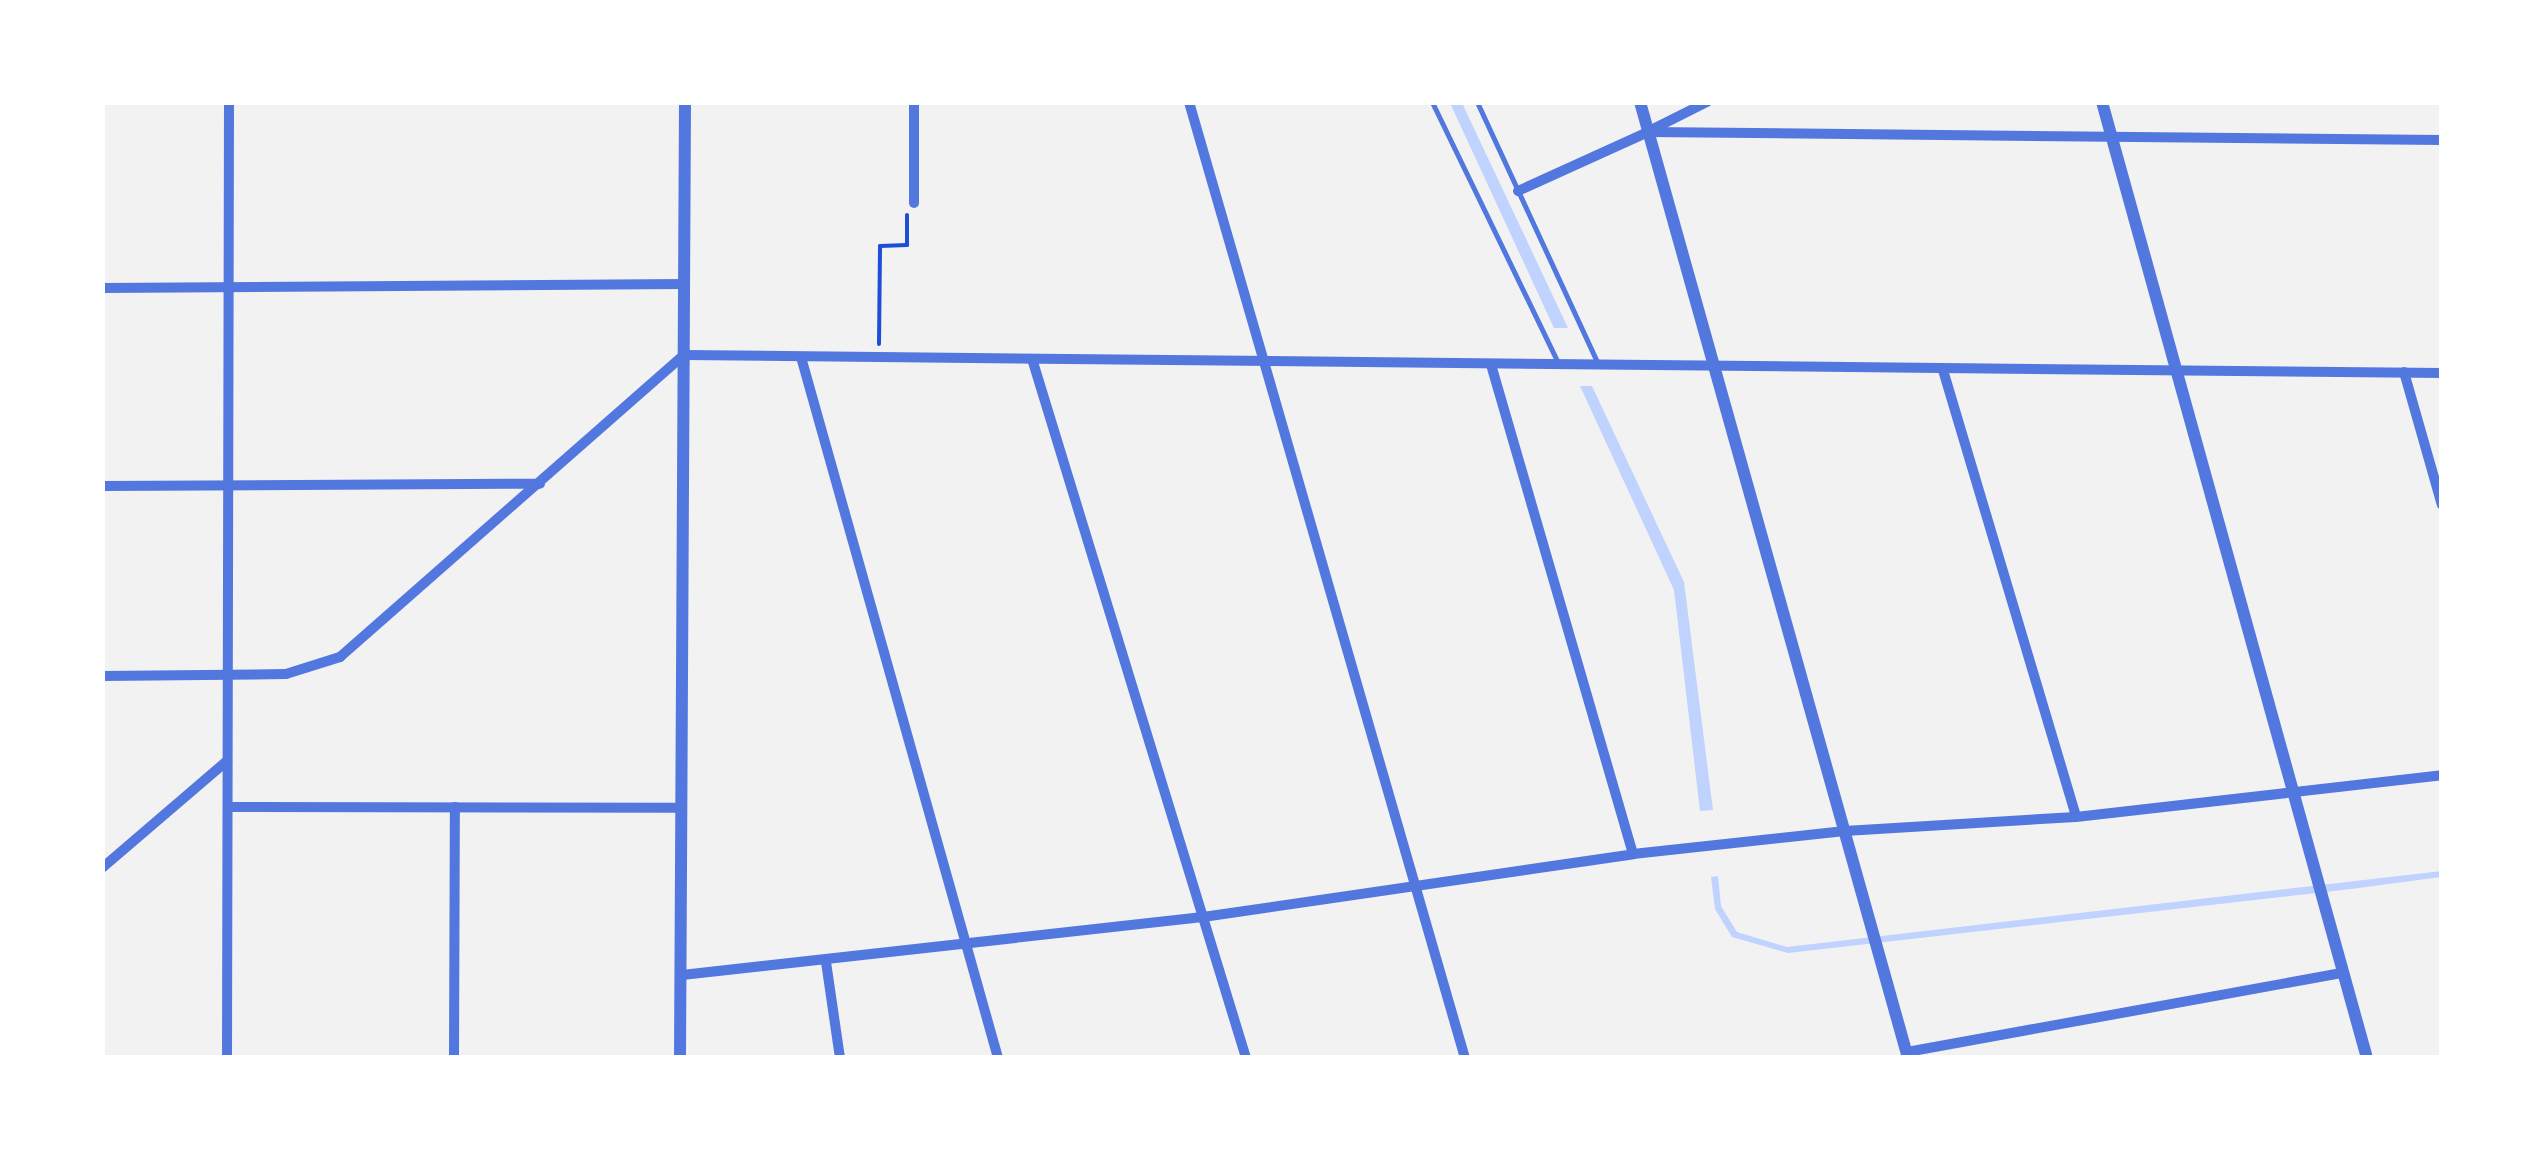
<!DOCTYPE html>
<html>
<head>
<meta charset="utf-8">
<style>
	body { margin:0 }
	#map { position:relative; width:2544px; height:1160px; overflow:hidden; background:#f2f2f2; font-family:Lato,sans-serif }
	div>[style] { position:absolute }
	.water>* { inset:0; background:#bfd3fe }
	.path>* { height:4px; margin:-2px; padding:0 2px; transform-origin:2px; border-radius:2px; background:#1d4ed8 }
	.service>* { height:5px; margin:-2.5px; padding:0 2.5px; transform-origin:2.5px; border-radius:2.5px; background:#5277de }
	.minor>* { height:10px; margin:-5px; padding:0 5px; transform-origin:5px; border-radius:5px; background:#5277de }
	.tertiary>* { height:12px; margin:-6px; padding:0 6px; transform-origin:6px; border-radius:6px; background:#5277de }
	span { translate:-50% -50%; white-space:nowrap; text-align:center; line-height:1.15; -webkit-text-stroke:10px #fff; paint-order:stroke }
	.frame { position:absolute; inset:0; border:105px solid #fff; pointer-events:none }
</style>
</head>
<body>
<div id="map">
	<div class="water">
		<div style="clip-path:polygon(1450px 103px,1462px 103px,1568px 328px,1554px 328px)"></div>
		<div style="clip-path:polygon(1580px 386px,1592px 386px,1684px 582px,1713px 810px,1700px 811px,1674px 590px)"></div>
		<div style="clip-path:polygon(2442px 871px,2441px 877px,2351px 889px,1788px 953px,1732px 937px,1715px 909px,1711px 877px,1718px 876px,1721px 906px,1737px 932px,1787px 947px)"></div>
	</div>
	<div class="path">
		<div style="left:879px;top:344px;width:98px;rotate:-89.4deg"></div>
		<div style="left:880px;top:246px;width:27px;rotate:-2deg"></div>
		<div style="left:907px;top:245px;width:30px;rotate:-90deg"></div>
	</div>
	<div class="service">
		<div style="left:1432px;top:102px;width:288px;rotate:64.2deg"></div>
		<div style="left:1477px;top:102px;width:286px;rotate:65.2deg"></div>
	</div>
	<div class="minor">
		<div style="left:1189px;top:102px;width:995px;rotate:73.9deg"></div>
		<div style="left:1649px;top:131px;width:65px;rotate:-26.6deg"></div>
		<div style="left:1518px;top:191px;width:143px;rotate:-24.4deg"></div>
		<div style="left:1648px;top:132px;width:794px;rotate:0.58deg"></div>
		<div style="left:914px;top:203px;width:101px;rotate:-90deg"></div>
		<div style="left:102px;top:288px;width:582px;rotate:-0.39deg"></div>
		<div style="left:801px;top:357px;width:728px;rotate:74.3deg"></div>
		<div style="left:1033px;top:362px;width:728px;rotate:72.98deg"></div>
		<div style="left:1492px;top:368px;width:506px;rotate:73.82deg"></div>
		<div style="left:1943px;top:370px;width:466px;rotate:73.4deg"></div>
		<div style="left:2404px;top:372px;width:138px;rotate:74.1deg"></div>
		<div style="left:102px;top:486px;width:438px;rotate:-0.3deg"></div>
		<div style="left:102px;top:676px;width:184px;rotate:-0.6deg"></div>
		<div style="left:286px;top:674px;width:57px;rotate:-17.5deg"></div>
		<div style="left:340px;top:657px;width:458px;rotate:-41.3deg"></div>
		<div style="left:684px;top:355px;width:1758px;rotate:0.59deg"></div>
		<div style="left:228px;top:807px;width:453px;rotate:0.1deg"></div>
		<div style="left:102px;top:868px;width:165px;rotate:-40.6deg"></div>
		<div style="left:826px;top:962px;width:97px;rotate:81.7deg"></div>
		<div style="left:682px;top:975px;width:524px;rotate:-6.35deg"></div>
		<div style="left:1203px;top:917px;width:435px;rotate:-8.3deg"></div>
		<div style="left:1633px;top:854px;width:213px;rotate:-6.2deg"></div>
		<div style="left:1845px;top:831px;width:231px;rotate:-3.5deg"></div>
		<div style="left:2076px;top:817px;width:368px;rotate:-6.5deg"></div>
		<div style="left:1907px;top:1052px;width:443px;rotate:-10.3deg"></div>
		<div style="left:227px;top:1058px;width:956px;rotate:-89.88deg"></div>
		<div style="left:454px;top:1058px;width:251px;rotate:-89.8deg"></div>
	</div>
	<div class="tertiary">
		<div style="left:1640px;top:102px;width:993px;rotate:74.34deg"></div>
		<div style="left:2102px;top:102px;width:992px;rotate:74.51deg"></div>
		<div style="left:680px;top:1058px;width:956px;rotate:-89.7deg"></div>
	</div>
	<div class="frame"></div>
</div>
</body>
</html>
